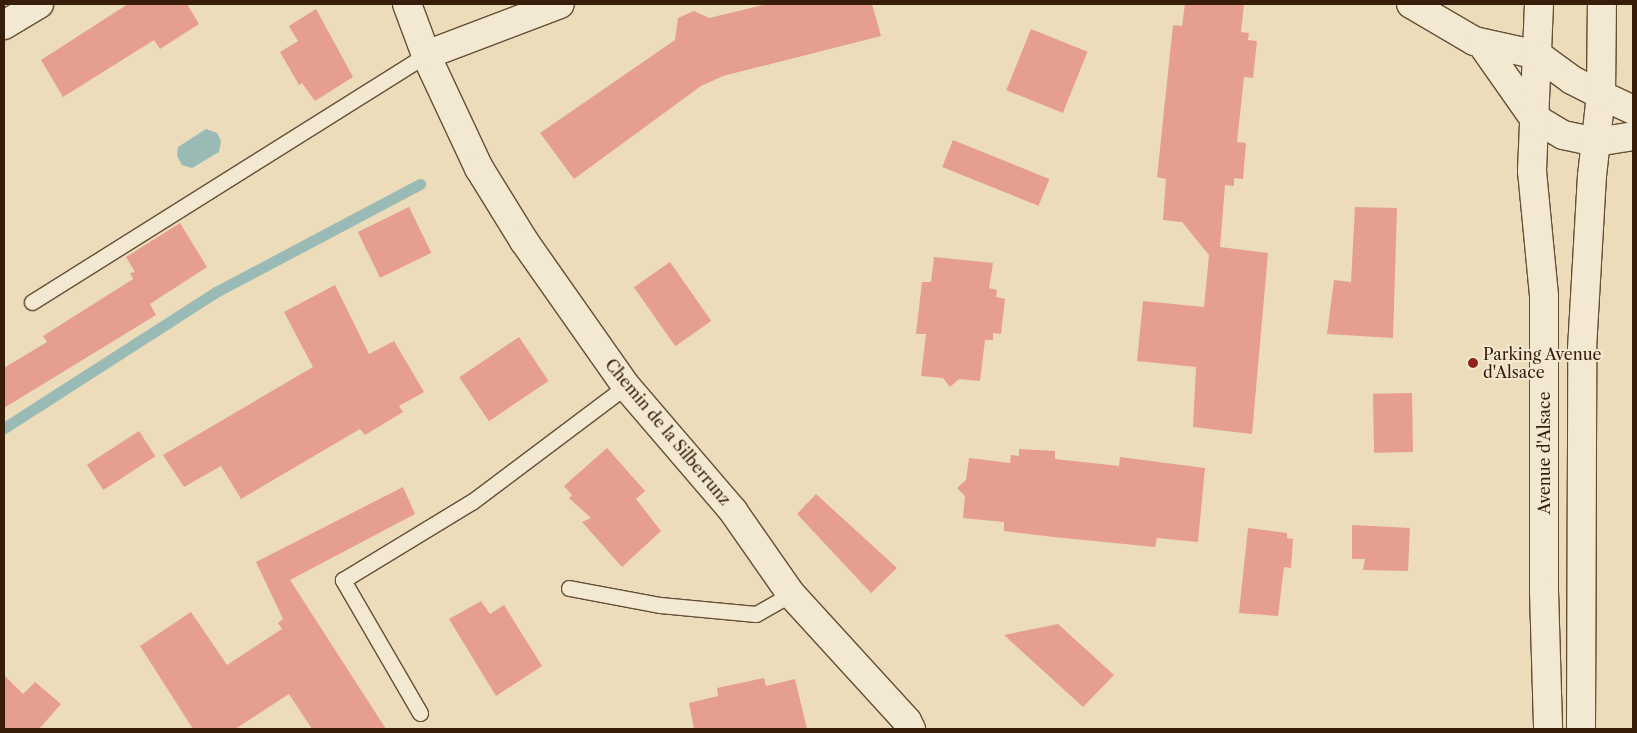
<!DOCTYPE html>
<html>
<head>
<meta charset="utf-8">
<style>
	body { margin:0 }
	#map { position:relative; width:1637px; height:733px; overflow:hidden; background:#eddcba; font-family:"Libre Caslon Text",serif }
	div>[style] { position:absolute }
	.water>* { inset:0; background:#9abab6 }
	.stream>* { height:11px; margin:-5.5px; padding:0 5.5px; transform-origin:5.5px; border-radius:5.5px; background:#9abab6 }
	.building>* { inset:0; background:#e59e90; transform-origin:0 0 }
	.roads { filter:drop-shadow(1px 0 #654e36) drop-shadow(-1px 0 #654e36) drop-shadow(0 1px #654e36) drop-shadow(0 -1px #654e36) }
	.lane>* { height:15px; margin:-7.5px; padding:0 7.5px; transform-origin:7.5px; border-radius:7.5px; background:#f3e8d2 }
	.street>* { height:28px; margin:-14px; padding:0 14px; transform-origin:14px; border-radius:14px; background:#f3e8d2 }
	.secondary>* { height:28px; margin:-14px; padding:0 14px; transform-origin:14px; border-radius:14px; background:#f3e8d2 }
	.dots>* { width:14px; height:14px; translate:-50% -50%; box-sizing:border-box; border:2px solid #f3e8d2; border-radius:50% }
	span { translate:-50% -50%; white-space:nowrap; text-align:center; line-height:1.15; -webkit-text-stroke:4px #f3e8d2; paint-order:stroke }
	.poi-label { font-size:16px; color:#381e0a }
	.left { translate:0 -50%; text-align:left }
	.street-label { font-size:16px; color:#381e0a }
	.frame { position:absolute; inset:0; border:5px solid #381e0a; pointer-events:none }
</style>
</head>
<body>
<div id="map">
	<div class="water">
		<div style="clip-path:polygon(206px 129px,217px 133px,221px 141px,219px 152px,192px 168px,182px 165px,177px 156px,178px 147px)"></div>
	</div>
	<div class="stream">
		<div style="left:4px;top:428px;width:252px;rotate:-32.7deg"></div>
		<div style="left:216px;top:292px;width:231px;rotate:-27.9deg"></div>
	</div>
	<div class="building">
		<div style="clip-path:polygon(128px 4px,187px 4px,199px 24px,160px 49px,154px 40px,63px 97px,41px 60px)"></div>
		<div style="clip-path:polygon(767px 4px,872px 4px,881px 36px,723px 76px,701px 86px,574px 179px,540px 133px,675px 40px,678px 18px,694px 11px,709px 18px)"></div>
		<div style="clip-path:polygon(1185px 4px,1244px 4px,1241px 32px,1249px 33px,1248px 40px,1257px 41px,1253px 78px,1244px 77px,1237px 142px,1246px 143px,1243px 179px,1234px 178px,1234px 186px,1225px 185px,1220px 247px,1268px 253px,1252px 434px,1193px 427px,1196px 367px,1137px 361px,1143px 301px,1204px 307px,1209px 255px,1182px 222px,1163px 220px,1166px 179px,1157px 177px,1173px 25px,1182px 26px)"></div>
		<div style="clip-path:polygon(316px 9px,353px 77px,315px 101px,302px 83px,299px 85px,280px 52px,298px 41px,289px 26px)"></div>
		<div style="left:1031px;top:29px;width:61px;height:66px;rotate:22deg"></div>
		<div style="left:953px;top:140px;width:104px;height:29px;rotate:22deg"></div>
		<div style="left:409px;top:207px;width:51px;height:57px;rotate:64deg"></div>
		<div style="clip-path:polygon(1355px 207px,1397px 208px,1393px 338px,1327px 334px,1334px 280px,1351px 282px)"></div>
		<div style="clip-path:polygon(180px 223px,207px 267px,150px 304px,156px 315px,4px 408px,4px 368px,47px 342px,43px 336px,133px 279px,130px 273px,135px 272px,126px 257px)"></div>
		<div style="clip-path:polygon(934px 257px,993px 263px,989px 288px,997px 290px,996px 297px,1005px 299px,1001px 334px,993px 333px,993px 340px,985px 340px,980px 381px,959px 379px,950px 387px,943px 378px,921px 376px,926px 334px,916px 334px,922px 282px,931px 282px)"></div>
		<div style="left:670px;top:262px;width:72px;height:44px;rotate:55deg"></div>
		<div style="clip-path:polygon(335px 285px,369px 354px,394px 341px,424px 392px,399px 406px,403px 412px,365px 435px,360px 429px,241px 499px,221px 466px,184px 487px,163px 455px,313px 367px,284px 312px)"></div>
		<div style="left:519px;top:337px;width:53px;height:72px;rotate:56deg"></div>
		<div style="left:1412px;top:393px;width:59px;height:39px;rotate:89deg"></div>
		<div style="left:139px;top:431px;width:30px;height:62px;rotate:57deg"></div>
		<div style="clip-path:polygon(607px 448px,645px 491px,636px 499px,661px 531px,622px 567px,582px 522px,591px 518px,569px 498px,572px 495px,564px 486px)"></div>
		<div style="clip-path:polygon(1019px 449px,1055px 451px,1055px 459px,1119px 466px,1120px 457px,1205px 468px,1198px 542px,1157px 538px,1155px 547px,1054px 537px,1004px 531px,1004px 522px,963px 518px,965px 496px,957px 488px,966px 480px,969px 458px,1010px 463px,1011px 455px,1019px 456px)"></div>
		<div style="clip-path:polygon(403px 487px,415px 514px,290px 580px,386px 729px,312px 729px,289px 694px,235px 729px,193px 729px,140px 646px,191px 612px,227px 665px,282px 629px,278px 623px,283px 619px,256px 562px)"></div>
		<div style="clip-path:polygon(816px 494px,897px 568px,871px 593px,797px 514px)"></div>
		<div style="clip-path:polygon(1352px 525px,1410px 528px,1408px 571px,1363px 570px,1365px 559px,1352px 559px)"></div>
		<div style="clip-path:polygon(1248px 528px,1287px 533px,1287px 538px,1293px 539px,1291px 568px,1284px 567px,1278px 616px,1239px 613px)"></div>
		<div style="clip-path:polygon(481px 601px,490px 614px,504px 605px,542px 666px,496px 696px,449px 619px)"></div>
		<div style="clip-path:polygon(1058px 624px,1114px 675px,1083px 707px,1004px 635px)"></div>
		<div style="clip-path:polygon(4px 675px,23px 694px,35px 682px,61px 704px,39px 729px,4px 729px)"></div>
		<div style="clip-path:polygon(764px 678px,766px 686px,795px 679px,807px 729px,694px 729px,689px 703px,718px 696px,717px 688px)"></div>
	</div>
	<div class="roads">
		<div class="lane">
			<div style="left:32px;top:302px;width:465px;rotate:-32.1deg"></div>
			<div style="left:569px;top:588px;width:93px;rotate:10.6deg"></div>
			<div style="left:660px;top:605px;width:96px;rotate:5.4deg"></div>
			<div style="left:756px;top:614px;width:40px;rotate:-29.7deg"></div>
			<div style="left:420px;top:713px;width:154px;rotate:-120.1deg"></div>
			<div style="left:343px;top:580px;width:152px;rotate:-31.3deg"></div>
			<div style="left:473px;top:501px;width:191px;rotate:-36.9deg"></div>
		</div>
		<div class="street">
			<div style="left:407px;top:4px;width:54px;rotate:69.6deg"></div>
			<div style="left:426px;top:55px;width:125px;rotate:64.9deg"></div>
			<div style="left:479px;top:168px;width:86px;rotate:58.3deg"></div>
			<div style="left:524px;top:241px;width:177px;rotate:54.9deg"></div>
			<div style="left:626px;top:386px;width:165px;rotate:49.4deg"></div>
			<div style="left:733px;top:511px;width:101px;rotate:55.1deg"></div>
			<div style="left:791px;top:594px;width:172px;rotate:47.6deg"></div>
			<div style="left:907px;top:721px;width:9px;rotate:63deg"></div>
			<div style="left:1411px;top:4px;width:73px;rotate:30.4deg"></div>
			<div style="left:1474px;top:41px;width:66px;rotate:12.3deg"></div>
			<div style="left:4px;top:25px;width:41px;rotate:-31deg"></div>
			<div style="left:1481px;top:43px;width:90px;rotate:54.9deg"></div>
			<div style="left:426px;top:55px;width:143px;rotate:-20.8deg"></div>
			<div style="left:1601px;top:95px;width:35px;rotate:25deg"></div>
			<div style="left:1596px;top:142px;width:37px;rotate:-9deg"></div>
		</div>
		<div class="secondary">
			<div style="left:1539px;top:4px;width:167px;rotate:92.4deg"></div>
			<div style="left:1532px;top:171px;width:126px;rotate:84.5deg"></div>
			<div style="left:1544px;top:296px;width:295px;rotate:90deg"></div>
			<div style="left:1544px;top:591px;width:138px;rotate:88.3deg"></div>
			<div style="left:1538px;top:55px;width:42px;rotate:36.3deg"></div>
			<div style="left:1572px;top:80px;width:33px;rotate:27deg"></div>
			<div style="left:1533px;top:117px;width:35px;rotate:31deg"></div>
			<div style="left:1563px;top:135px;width:34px;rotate:12deg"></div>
			<div style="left:1581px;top:729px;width:380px;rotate:-89.8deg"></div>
			<div style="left:1582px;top:349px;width:173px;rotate:-86.7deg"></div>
			<div style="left:1592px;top:176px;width:81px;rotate:-83.7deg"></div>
			<div style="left:1601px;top:95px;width:91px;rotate:-89.4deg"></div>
		</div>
	</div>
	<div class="dots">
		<div style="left:1473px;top:363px;background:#8f2418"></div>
	</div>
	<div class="poi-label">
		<span class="left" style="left:1483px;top:363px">Parking Avenue<br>d'Alsace</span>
	</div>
	<div class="street-label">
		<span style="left:668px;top:432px;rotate:50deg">Chemin de la Silberrunz</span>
		<span style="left:1544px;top:453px;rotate:-90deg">Avenue d'Alsace</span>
	</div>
	<div class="frame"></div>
</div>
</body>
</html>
